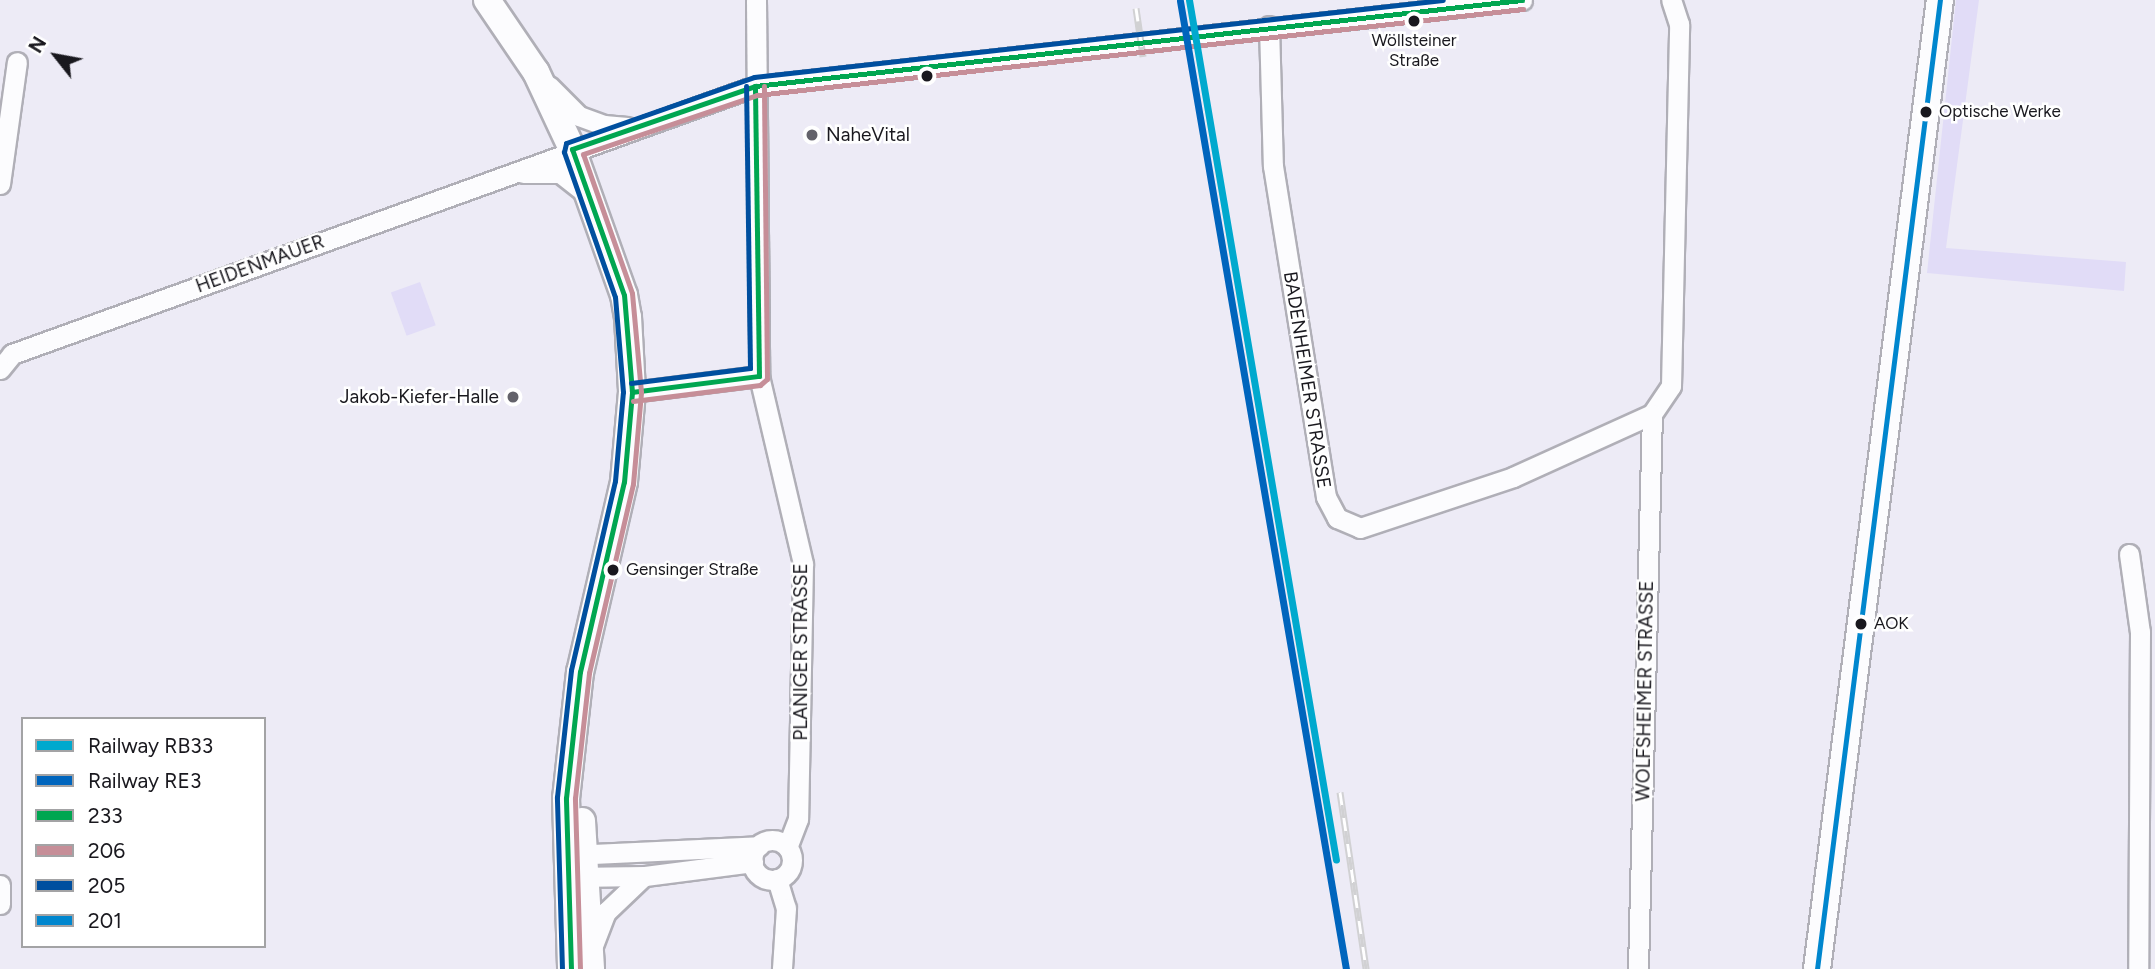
<!DOCTYPE html>
<html>
<head>
<meta charset="utf-8">
<style>
	body { margin:0 }
	#map { position:relative; width:2155px; height:969px; overflow:hidden; background:#edebf6; font-family:Figtree,sans-serif }
	div>[style] { position:absolute }
	.green>* { inset:0; background:#e1dcf7; transform-origin:0 0 }
	.roads { filter:drop-shadow(2px 0 #b0afb7) drop-shadow(-2px 0 #b0afb7) drop-shadow(0 2px #b0afb7) drop-shadow(0 -2px #b0afb7) }
	.street>* { height:19px; margin:-9.5px; padding:0 9.5px; transform-origin:9.5px; border-radius:9.5px; background:#fcfcfe }
	.street>.ring { margin:-9.5px; padding:0; box-sizing:content-box; background:none; border:19px solid #fcfcfe; border-radius:50% }
	.secondary>* { height:26px; margin:-13px; padding:0 13px; transform-origin:13px; border-radius:13px; background:#fcfcfe }
	.rail>* { height:7px; margin-top:-3.5px; transform-origin:0; background:repeating-linear-gradient(90deg,#fff 0 13px,#d1d1d3 0 26px); box-sizing:border-box; border-block:2px solid #d1d1d3 }
	.bus-1>* { height:5px; margin:-2.5px; padding:0 2.5px; transform-origin:2.5px; border-radius:2.5px; background:#00a651 }
	.bus-2>* { height:5px; margin:-2.5px; padding:0 2.5px; transform-origin:2.5px; border-radius:2.5px; background:#c68e98 }
	.bus-3>* { height:5px; margin:-2.5px; padding:0 2.5px; transform-origin:2.5px; border-radius:2.5px; background:#004f9f }
	.bus-4>* { height:5px; margin:-2.5px; padding:0 2.5px; transform-origin:2.5px; border-radius:2.5px; background:#0086ce }
	.rail-1>* { height:7px; margin:-3.5px; padding:0 3.5px; transform-origin:3.5px; border-radius:3.5px; background:#00a9ce }
	.rail-2>* { height:7px; margin:-3.5px; padding:0 3.5px; transform-origin:3.5px; border-radius:3.5px; background:#0065bd }
	.dots>* { width:19px; height:19px; translate:-50% -50%; box-sizing:border-box; border:4px solid #fff; border-radius:50% }
	span { translate:-50% -50%; white-space:nowrap; text-align:center; line-height:1.15; -webkit-text-stroke:5px #fff; paint-order:stroke }
	.bus-label { font-size:17px; color:#19181e }
	.left { translate:0 -50%; text-align:left }
	.poi-label { font-size:19px; color:#19181e }
	.right { translate:-100% -50%; text-align:right }
	.street-label { font-size:19px; color:#19181e }
	.legend { position:absolute; left:21px; top:717px; width:245px; height:231px; box-sizing:border-box; background:#fff; border:2px solid #a3a3a5; margin:0; padding:9px 12px; list-style:none; font-size:21px; color:#19181e }
	.legend li { display:flex; align-items:center; gap:14px; height:35px }
	.legend b { width:35px; border:2px solid #a3a3a5 }
	.north { position:absolute; left:21px; top:21px; width:70px; height:70px; -webkit-text-stroke:5px #fff; paint-order:stroke; rotate:301deg; font-size:19px; font-weight:700; line-height:28px; text-align:center; color:#19181e }
	.north::after { content:''; display:block; margin:auto; width:24px; height:32px; background:#19181e; clip-path:polygon(50% 0,100% 100%,50% 72%,0 100%) }
</style>
</head>
<body>
<div id="map">
	<div class="green">
		<div style="clip-path:polygon(1956px 0,1979px 0,1946px 248px,2126px 262px,2124px 291px,1927px 273px)"></div>
		<div style="left:420px;top:282px;width:46px;height:31px;rotate:70deg"></div>
	</div>
	<div class="roads">
		<div class="street">
			<div style="left:756px;top:0;width:376px;rotate:89.5deg"></div>
			<div style="left:759px;top:376px;width:193px;rotate:76.8deg"></div>
			<div style="left:803px;top:564px;width:255px;rotate:91.1deg"></div>
			<div style="left:798px;top:819px;width:30px;rotate:111deg"></div>
			<div style="left:1269px;top:26px;width:140px;rotate:88.4deg"></div>
			<div style="left:1273px;top:166px;width:335px;rotate:80.9deg"></div>
			<div style="left:1326px;top:497px;width:24px;rotate:62deg"></div>
			<div style="left:1337px;top:518px;width:25px;rotate:23deg"></div>
			<div style="left:1360px;top:528px;width:161px;rotate:-18.4deg"></div>
			<div style="left:1513px;top:477px;width:153px;rotate:-24.4deg"></div>
			<div style="left:1652px;top:414px;width:34px;rotate:-56deg"></div>
			<div style="left:1671px;top:386px;width:362px;rotate:-88.7deg"></div>
			<div style="left:1679px;top:24px;width:25px;rotate:-108deg"></div>
			<div style="left:549px;top:86px;width:42px;rotate:45deg"></div>
			<div style="left:579px;top:116px;width:27px;rotate:20deg"></div>
			<div style="left:604px;top:125px;width:23px;rotate:5deg"></div>
			<div style="left:523px;top:173px;width:37px"></div>
			<div style="left:560px;top:173px;width:34px;rotate:38deg"></div>
			<div style="left:0;top:184px;width:123px;rotate:-82.1deg"></div>
			<div style="left:0;top:369px;width:19px;rotate:-51deg"></div>
			<div style="left:12px;top:354px;width:790px;rotate:-19.83deg"></div>
			<div style="left:755px;top:86px;width:772px;rotate:-6.4deg"></div>
			<div style="left:632px;top:392px;width:128px;rotate:-7.2deg"></div>
			<div style="left:2129px;top:554px;width:79px;rotate:82deg"></div>
			<div style="left:2140px;top:632px;width:337px;rotate:90.3deg"></div>
			<div class="ring" style="left:752px;top:840px;width:21px;height:21px"></div>
			<div style="left:571px;top:855px;width:188px;rotate:-2.7deg"></div>
			<div style="left:573px;top:877px;width:72px;rotate:-0.8deg"></div>
			<div style="left:645px;top:876px;width:109px;rotate:-7.4deg"></div>
			<div style="left:777px;top:879px;width:30px;rotate:73deg"></div>
			<div style="left:786px;top:908px;width:61px;rotate:93.8deg"></div>
			<div style="left:0;top:885px;width:19px;rotate:90deg"></div>
			<div style="left:592px;top:948px;width:39px;rotate:-69deg"></div>
			<div style="left:606px;top:912px;width:52px;rotate:-43.5deg"></div>
			<div style="left:1638px;top:969px;width:555px;rotate:-88.56deg"></div>
		</div>
		<div class="secondary">
			<div style="left:487px;top:0;width:87px;rotate:55.8deg"></div>
			<div style="left:536px;top:72px;width:85px;rotate:64.9deg"></div>
			<div style="left:572px;top:149px;width:155px;rotate:70.4deg"></div>
			<div style="left:624px;top:295px;width:22px;rotate:80deg"></div>
			<div style="left:628px;top:317px;width:75px;rotate:86.9deg"></div>
			<div style="left:632px;top:392px;width:90px;rotate:95.1deg"></div>
			<div style="left:624px;top:482px;width:195px;rotate:103deg"></div>
			<div style="left:580px;top:672px;width:127px;rotate:96.3deg"></div>
			<div style="left:566px;top:798px;width:171px;rotate:88.3deg"></div>
			<div style="left:582px;top:821px;width:148px;rotate:86.5deg"></div>
			<div style="left:1817px;top:969px;width:977px;rotate:-82.77deg"></div>
		</div>
	</div>
	<div class="rail">
		<div style="left:1136px;top:8px;width:49px;rotate:81.7deg"></div>
		<div style="left:1340px;top:792px;width:179px;rotate:81.6deg"></div>
	</div>
	<div class="bus-1">
		<div style="left:632px;top:392px;width:128px;rotate:-7.2deg"></div>
		<div style="left:759px;top:376px;width:290px;rotate:-90.8deg"></div>
		<div style="left:571px;top:969px;width:171px;rotate:-91.7deg"></div>
		<div style="left:566px;top:798px;width:127px;rotate:-83.7deg"></div>
		<div style="left:580px;top:672px;width:195px;rotate:-77deg"></div>
		<div style="left:624px;top:482px;width:90px;rotate:-84.9deg"></div>
		<div style="left:632px;top:392px;width:97px;rotate:-94.7deg"></div>
		<div style="left:624px;top:295px;width:155px;rotate:-109.6deg"></div>
		<div style="left:572px;top:149px;width:194px;rotate:-19deg"></div>
		<div style="left:755px;top:86px;width:772px;rotate:-6.4deg"></div>
	</div>
	<div class="bus-2">
		<div style="left:633px;top:401px;width:128px;rotate:-7.2deg"></div>
		<div style="left:760px;top:385px;width:9px;rotate:-41deg"></div>
		<div style="left:767px;top:379px;width:293px;rotate:-90.6deg"></div>
		<div style="left:580px;top:969px;width:171px;rotate:-91.7deg"></div>
		<div style="left:575px;top:798px;width:126px;rotate:-83.6deg"></div>
		<div style="left:589px;top:673px;width:194px;rotate:-76.9deg"></div>
		<div style="left:633px;top:484px;width:92px;rotate:-85deg"></div>
		<div style="left:641px;top:392px;width:99px;rotate:-95.2deg"></div>
		<div style="left:632px;top:293px;width:147px;rotate:-109.4deg"></div>
		<div style="left:583px;top:154px;width:184px;rotate:-18.7deg"></div>
		<div style="left:757px;top:95px;width:771px;rotate:-6.41deg"></div>
	</div>
	<div class="bus-3">
		<div style="left:631px;top:383px;width:120px;rotate:-7.2deg"></div>
		<div style="left:750px;top:368px;width:282px;rotate:-90.8deg"></div>
		<div style="left:562px;top:969px;width:172px;rotate:-91.7deg"></div>
		<div style="left:557px;top:797px;width:128px;rotate:-83.7deg"></div>
		<div style="left:571px;top:670px;width:194px;rotate:-76.9deg"></div>
		<div style="left:615px;top:481px;width:89px;rotate:-84.9deg"></div>
		<div style="left:623px;top:392px;width:95px;rotate:-94.8deg"></div>
		<div style="left:615px;top:297px;width:154px;rotate:-109.4deg"></div>
		<div style="left:564px;top:152px;width:9px;rotate:-77deg"></div>
		<div style="left:566px;top:143px;width:199px;rotate:-19.3deg"></div>
		<div style="left:754px;top:77px;width:693px;rotate:-6.38deg"></div>
	</div>
	<div class="bus-4">
		<div style="left:1817px;top:969px;width:977px;rotate:-82.77deg"></div>
	</div>
	<div class="rail-1">
		<div style="left:1189px;top:0;width:872px;rotate:80.3deg"></div>
	</div>
	<div class="rail-2">
		<div style="left:1180px;top:1px;width:982px;rotate:80.27deg"></div>
	</div>
	<div class="dots">
		<div style="left:1414px;top:21px;background:#19181e"></div>
		<div style="left:927px;top:76px;background:#19181e"></div>
		<div style="left:1926px;top:112px;background:#19181e"></div>
		<div style="left:812px;top:135px;background:#63626a"></div>
		<div style="left:513px;top:397px;background:#63626a"></div>
		<div style="left:613px;top:570px;background:#19181e"></div>
		<div style="left:1861px;top:624px;background:#19181e"></div>
	</div>
	<div class="bus-label">
		<span style="left:1414px;top:51px">Wöllsteiner<br>Straße</span>
		<span class="left" style="left:1939px;top:112px">Optische Werke</span>
		<span class="left" style="left:626px;top:570px">Gensinger Straße</span>
		<span class="left" style="left:1874px;top:624px">AOK</span>
	</div>
	<div class="poi-label">
		<span class="left" style="left:826px;top:135px">NaheVital</span>
		<span class="right" style="left:499px;top:397px">Jakob-Kiefer-Halle</span>
	</div>
	<div class="street-label">
		<span style="left:260px;top:264px;rotate:-20deg">HEIDENMAUER</span>
		<span style="left:1307px;top:380px;rotate:81deg">BADENHEIMER STRASSE</span>
		<span style="left:801px;top:652px;rotate:-90deg">PLANIGER STRASSE</span>
		<span style="left:1645px;top:691px;rotate:-89deg">WOLFSHEIMER STRASSE</span>
	</div>
	<ul class="legend">
	<li><b style="height:9px;background:#00a9ce"></b>Railway RB33</li>
	<li><b style="height:9px;background:#0065bd"></b>Railway RE3</li>
	<li><b style="height:9px;background:#00a651"></b>233</li>
	<li><b style="height:9px;background:#c68e98"></b>206</li>
	<li><b style="height:9px;background:#004f9f"></b>205</li>
	<li><b style="height:9px;background:#0086ce"></b>201</li>
	</ul>
	<div class="north">N</div>
</div>
</body>
</html>
